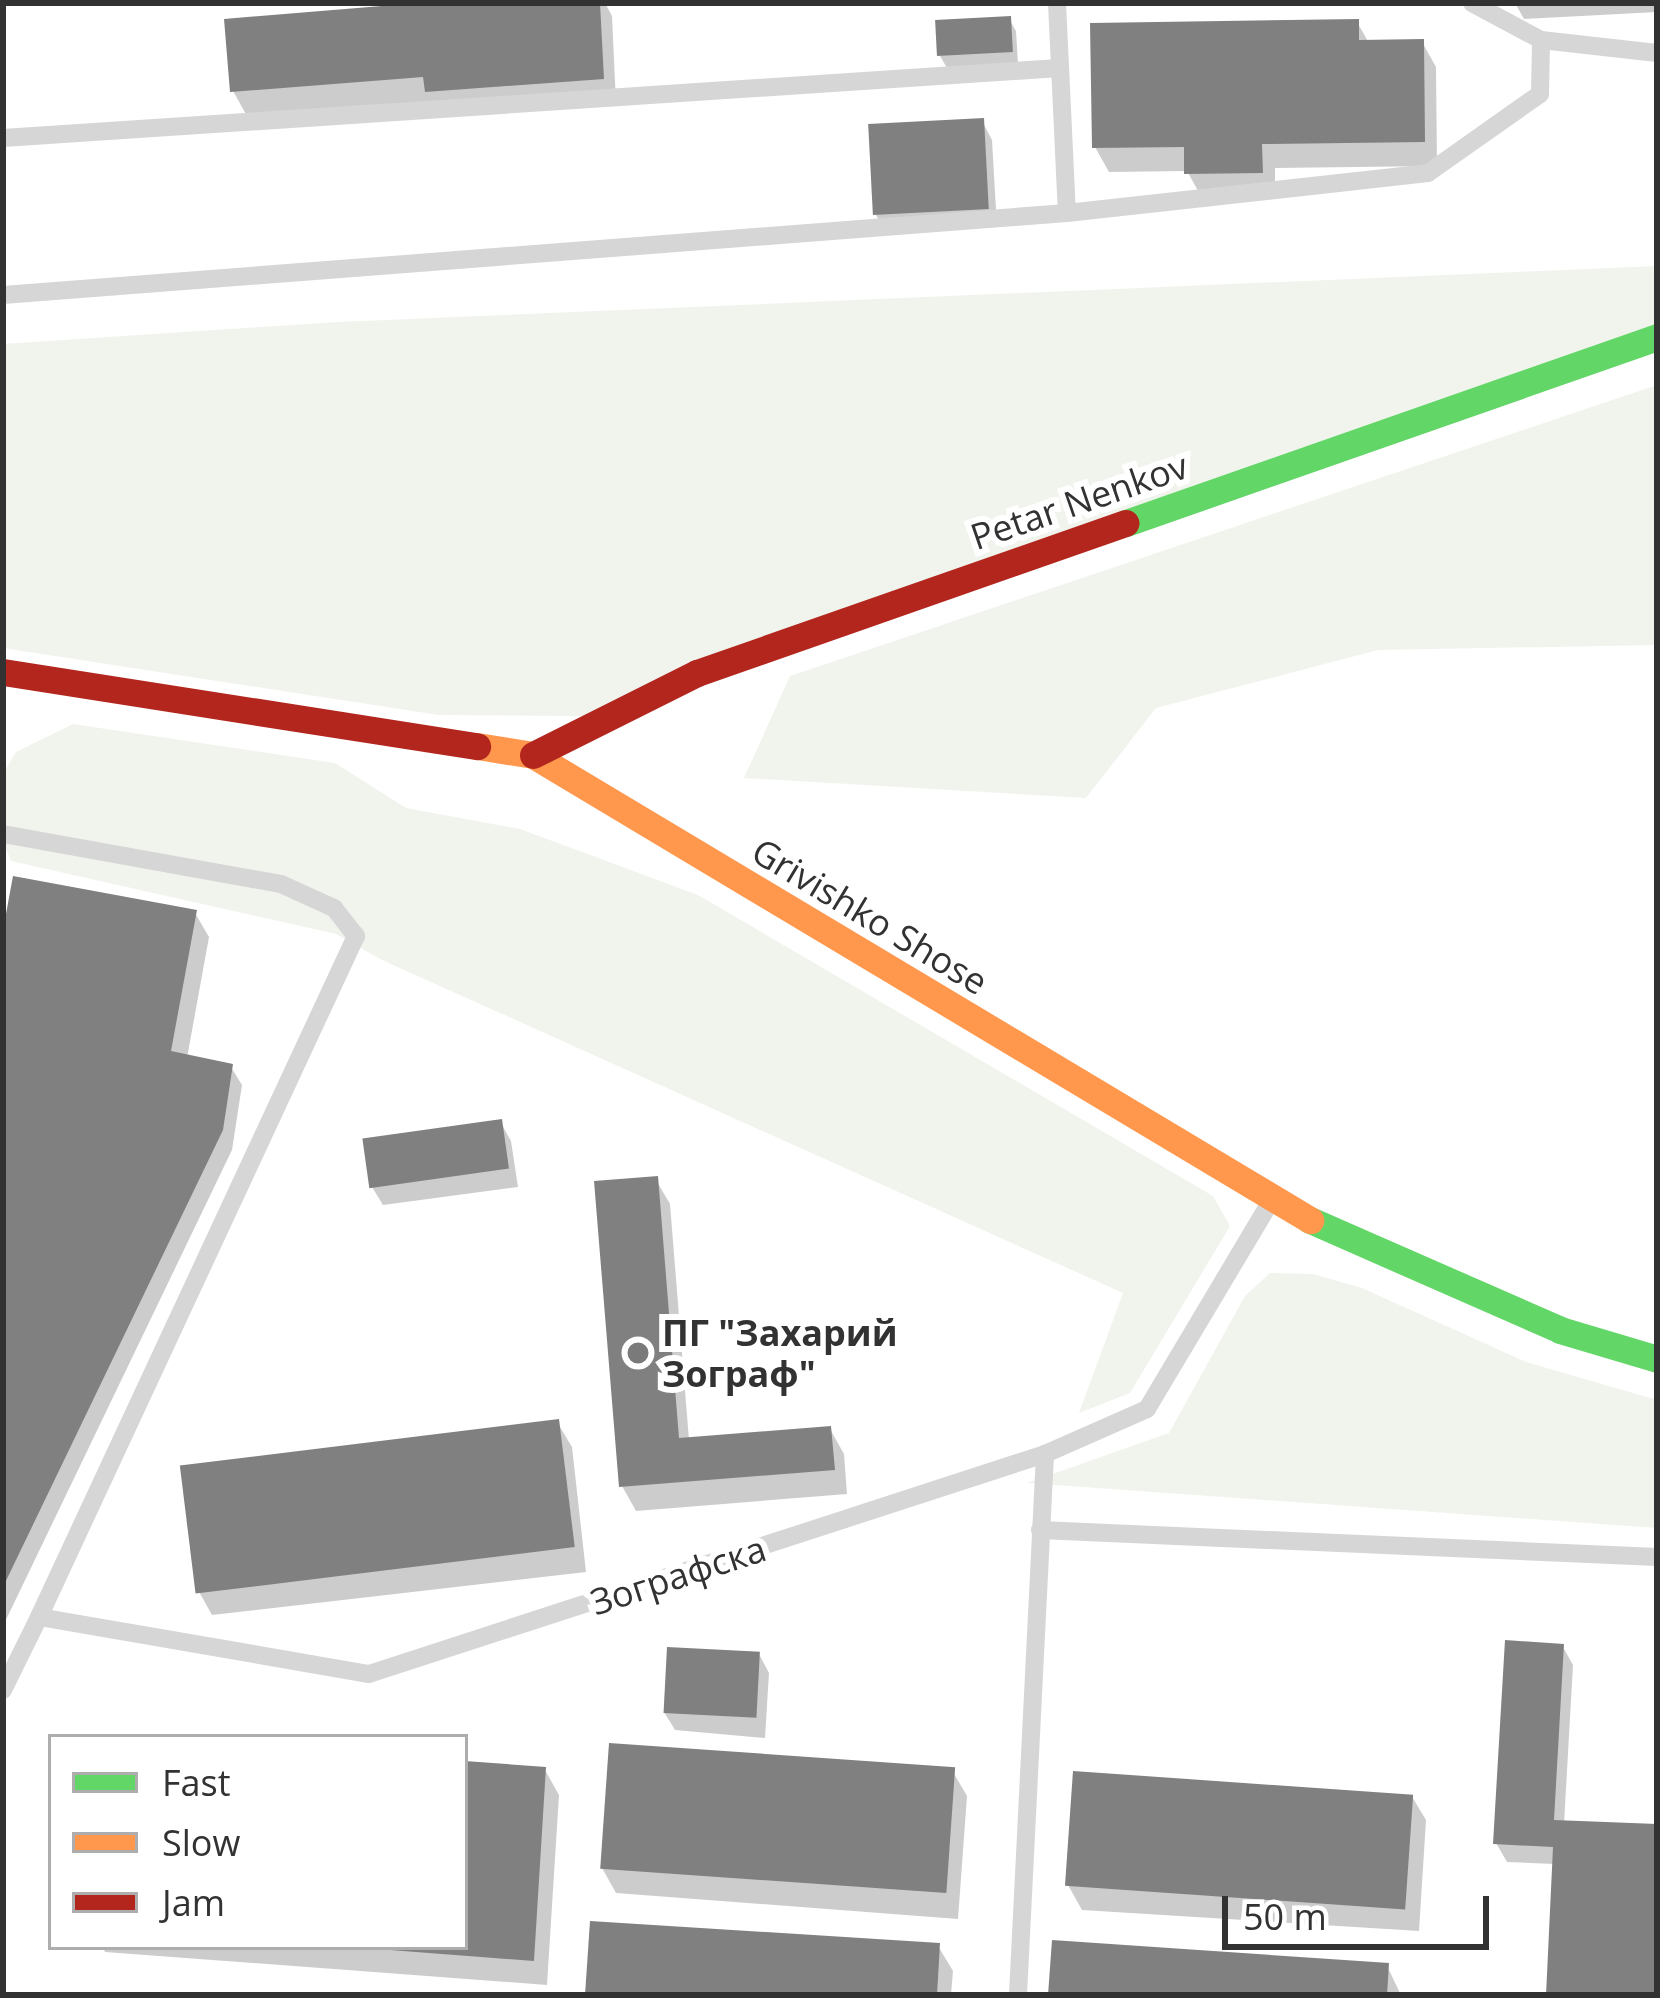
<!DOCTYPE html>
<html>
<head>
<meta charset="utf-8">
<style>
	body { margin:0 }
	#map { position:relative; width:1660px; height:1998px; overflow:hidden; background:#fff; font-family:"Open Sans",sans-serif }
	div>[style] { position:absolute }
	.green>* { inset:0; background:#f0f4ed }
	.shadow>* { inset:0; background:#0003 }
	.building>* { inset:0; background:#808080; transform-origin:0 0 }
	.lane>* { height:18px; margin:-9px; padding:0 9px; transform-origin:9px; border-radius:9px; background:#d6d6d6 }
	.fast>* { height:27px; margin:-13.5px; padding:0 13.5px; transform-origin:13.5px; border-radius:13.5px; background:#63d668 }
	.slow>* { height:27px; margin:-13.5px; padding:0 13.5px; transform-origin:13.5px; border-radius:13.5px; background:#ff974d }
	.jam>* { height:27px; margin:-13.5px; padding:0 13.5px; transform-origin:13.5px; border-radius:13.5px; background:#b3261e }
	.dots>* { width:33px; height:33px; translate:-50% -50%; box-sizing:border-box; border:6px solid #fff; border-radius:50% }
	span { translate:-50% -50%; white-space:nowrap; text-align:center; line-height:1.15; -webkit-text-stroke:12px #fff; paint-order:stroke }
	.street-label { font-size:36px; color:#323232 }
	.poi-label { font-size:36px; color:#323232; font-weight:700 }
	.left { translate:0 -50%; text-align:left }
	.frame { position:absolute; inset:0; border:6px solid #323232; pointer-events:none }
	.legend { position:absolute; left:48px; top:1734px; width:420px; height:216px; box-sizing:border-box; background:#fff; border:3px solid #adadad; margin:0; padding:15px 21px; list-style:none; font-size:36px; color:#323232 }
	.legend li { display:flex; align-items:center; gap:24px; height:60px }
	.legend b { width:60px; border:3px solid #adadad }
	.scale { position:absolute; left:1222px; top:1896px; width:267px; height:54px; box-sizing:border-box; border:6px solid #323232; border-top:0; padding-left:15px; font-size:36px; line-height:42px; white-space:nowrap; color:#323232; -webkit-text-stroke:9px #fff; paint-order:stroke }
</style>
</head>
<body>
<div id="map">
	<div class="green">
		<div style="clip-path:polygon(1657px 266px,1657px 349px,584px 716px,439px 715px,3px 648px,3px 344px,337px 322px)"></div>
		<div style="clip-path:polygon(1657px 385px,1657px 645px,1378px 650px,1156px 708px,1086px 798px,744px 778px,790px 676px)"></div>
		<div style="clip-path:polygon(73px 724px,335px 763px,406px 808px,520px 829px,698px 895px,1213px 1196px,1230px 1226px,1130px 1393px,1079px 1413px,1123px 1293px,382px 960px,336px 934px,11px 861px,3px 841px,3px 774px,16px 752px)"></div>
		<div style="clip-path:polygon(1270px 1273px,1313px 1274px,1362px 1288px,1526px 1362px,1657px 1400px,1657px 1528px,1027px 1483px,1169px 1433px,1245px 1296px)"></div>
	</div>
	<div class="shadow">
		<div style="clip-path:polygon(456px 3px,605px 3px,612px 16px,616px 103px,247px 116px,233px 91px)"></div>
		<div style="clip-path:polygon(1515px 3px,1657px 3px,1657px 12px,1524px 19px)"></div>
		<div style="clip-path:polygon(1009px 19px,1016px 31px,1018px 64px,947px 68px,940px 56px)"></div>
		<div style="clip-path:polygon(1357px 22px,1369px 43px,1422px 42px,1436px 67px,1437px 166px,1275px 168px,1275px 197px,1202px 198px,1187px 171px,1109px 172px,1095px 147px)"></div>
		<div style="clip-path:polygon(982px 121px,992px 140px,997px 227px,886px 233px,876px 215px)"></div>
		<div style="clip-path:polygon(195px 913px,209px 937px,187px 1058px,231px 1067px,242px 1085px,232px 1150px,3px 1626px,3px 946px)"></div>
		<div style="clip-path:polygon(501px 1123px,511px 1141px,518px 1187px,383px 1205px,372px 1187px)"></div>
		<div style="clip-path:polygon(656px 1180px,670px 1204px,689px 1440px,830px 1429px,844px 1454px,847px 1494px,636px 1511px,622px 1486px)"></div>
		<div style="clip-path:polygon(557px 1422px,572px 1447px,586px 1572px,212px 1615px,198px 1590px)"></div>
		<div style="clip-path:polygon(1563px 1647px,1573px 1665px,1564px 1824px,1657px 1827px,1657px 1995px,1549px 1995px,1555px 1864px,1507px 1862px,1496px 1843px)"></div>
		<div style="clip-path:polygon(759px 1654px,769px 1673px,765px 1738px,675px 1730px,664px 1712px)"></div>
		<div style="clip-path:polygon(465px 1764px,545px 1770px,559px 1795px,547px 1985px,105px 1952px,103px 1947px,465px 1947px)"></div>
		<div style="clip-path:polygon(953px 1772px,967px 1796px,958px 1919px,616px 1893px,602px 1868px)"></div>
		<div style="clip-path:polygon(1411px 1795px,1426px 1820px,1419px 1931px,1082px 1910px,1068px 1885px)"></div>
		<div style="clip-path:polygon(938px 1946px,953px 1971px,951px 1995px,588px 1995px)"></div>
		<div style="clip-path:polygon(1387px 1966px,1401px 1995px,1051px 1995px)"></div>
	</div>
	<div class="building">
		<div style="clip-path:polygon(418px 3px,600px 3px,604px 79px,425px 92px,423px 77px,230px 92px,224px 19px)"></div>
		<div style="left:1011px;top:16px;width:36px;height:76px;rotate:87deg"></div>
		<div style="clip-path:polygon(1359px 19px,1359px 40px,1424px 39px,1425px 142px,1262px 144px,1263px 173px,1184px 174px,1184px 147px,1092px 148px,1090px 23px)"></div>
		<div style="left:984px;top:118px;width:91px;height:116px;rotate:87deg"></div>
		<div style="clip-path:polygon(13px 876px,197px 910px,171px 1051px,233px 1064px,223px 1130px,3px 1587px,3px 930px)"></div>
		<div style="left:502px;top:1119px;width:50px;height:141px;rotate:82deg"></div>
		<div style="clip-path:polygon(658px 1176px,679px 1438px,831px 1426px,835px 1470px,619px 1487px,594px 1181px)"></div>
		<div style="left:559px;top:1419px;width:129px;height:382px;rotate:83deg"></div>
		<div style="clip-path:polygon(1505px 1640px,1564px 1644px,1554px 1820px,1657px 1824px,1657px 1995px,1546px 1995px,1553px 1847px,1493px 1844px)"></div>
		<div style="left:667px;top:1647px;width:93px;height:66px;rotate:3deg"></div>
		<div style="left:609px;top:1743px;width:347px;height:126px;rotate:4deg"></div>
		<div style="clip-path:polygon(465px 1761px,546px 1767px,534px 1961px,390px 1950px,465px 1947px)"></div>
		<div style="left:1073px;top:1771px;width:341px;height:115px;rotate:4deg"></div>
		<div style="clip-path:polygon(590px 1921px,940px 1943px,937px 1995px,585px 1995px)"></div>
		<div style="clip-path:polygon(1052px 1940px,1389px 1963px,1387px 1995px,1048px 1995px)"></div>
	</div>
	<div class="lane">
		<div style="left:1057px;top:3px;width:210px;rotate:87.3deg"></div>
		<div style="left:1067px;top:213px;width:363px;rotate:-6.3deg"></div>
		<div style="left:1428px;top:173px;width:137px;rotate:-35.2deg"></div>
		<div style="left:1540px;top:94px;width:54px;rotate:-88.9deg"></div>
		<div style="left:1472px;top:3px;width:78px;rotate:28.2deg"></div>
		<div style="left:1541px;top:40px;width:117px;rotate:6.4deg"></div>
		<div style="left:3px;top:138px;width:1059px;rotate:-3.79deg"></div>
		<div style="left:3px;top:295px;width:1067px;rotate:-4.41deg"></div>
		<div style="left:3px;top:834px;width:282px;rotate:10.2deg"></div>
		<div style="left:281px;top:884px;width:58px;rotate:24.4deg"></div>
		<div style="left:334px;top:908px;width:36px;rotate:52deg"></div>
		<div style="left:356px;top:936px;width:751px;rotate:114.96deg"></div>
		<div style="left:1040px;top:1530px;width:618px;rotate:2.51deg"></div>
		<div style="left:3px;top:1690px;width:81px;rotate:-63.7deg"></div>
		<div style="left:39px;top:1617px;width:335px;rotate:9.8deg"></div>
		<div style="left:369px;top:1674px;width:711px;rotate:-18.03deg"></div>
		<div style="left:1045px;top:1454px;width:111px;rotate:-23.8deg"></div>
		<div style="left:1147px;top:1409px;width:239px;rotate:-59.2deg"></div>
		<div style="left:1018px;top:1995px;width:542px;rotate:-87.14deg"></div>
	</div>
	<div class="fast">
		<div style="left:1126px;top:523px;width:563px;rotate:-19.3deg"></div>
		<div style="left:1310px;top:1220px;width:273px;rotate:23.7deg"></div>
		<div style="left:1560px;top:1330px;width:101px;rotate:16.6deg"></div>
	</div>
	<div class="slow">
		<div style="left:477px;top:746px;width:57px;rotate:9.1deg"></div>
		<div style="left:533px;top:755px;width:906px;rotate:30.9deg"></div>
	</div>
	<div class="jam">
		<div style="left:3px;top:672px;width:480px;rotate:8.9deg"></div>
		<div style="left:533px;top:755px;width:183px;rotate:-26.6deg"></div>
		<div style="left:697px;top:673px;width:454px;rotate:-19.3deg"></div>
	</div>
	<div class="dots">
		<div style="left:638px;top:1353px;background:#7a7a7a"></div>
	</div>
	<div class="street-label">
		<span style="left:1079px;top:501px;rotate:-19deg">Petar Nenkov</span>
		<span style="left:870px;top:916px;rotate:31deg">Grivishko Shose</span>
		<span style="left:678px;top:1575px;rotate:-18deg">Зографска</span>
	</div>
	<div class="poi-label">
		<span class="left" style="left:662px;top:1353px">ПГ "Захарий<br>Зограф"</span>
	</div>
	<div class="frame"></div>
	<ul class="legend">
	<li><b style="height:15px;background:#63d668"></b>Fast</li>
	<li><b style="height:15px;background:#ff974d"></b>Slow</li>
	<li><b style="height:15px;background:#b3261e"></b>Jam</li>
	</ul>
	<div class="scale">50 m</div>
</div>
</body>
</html>
